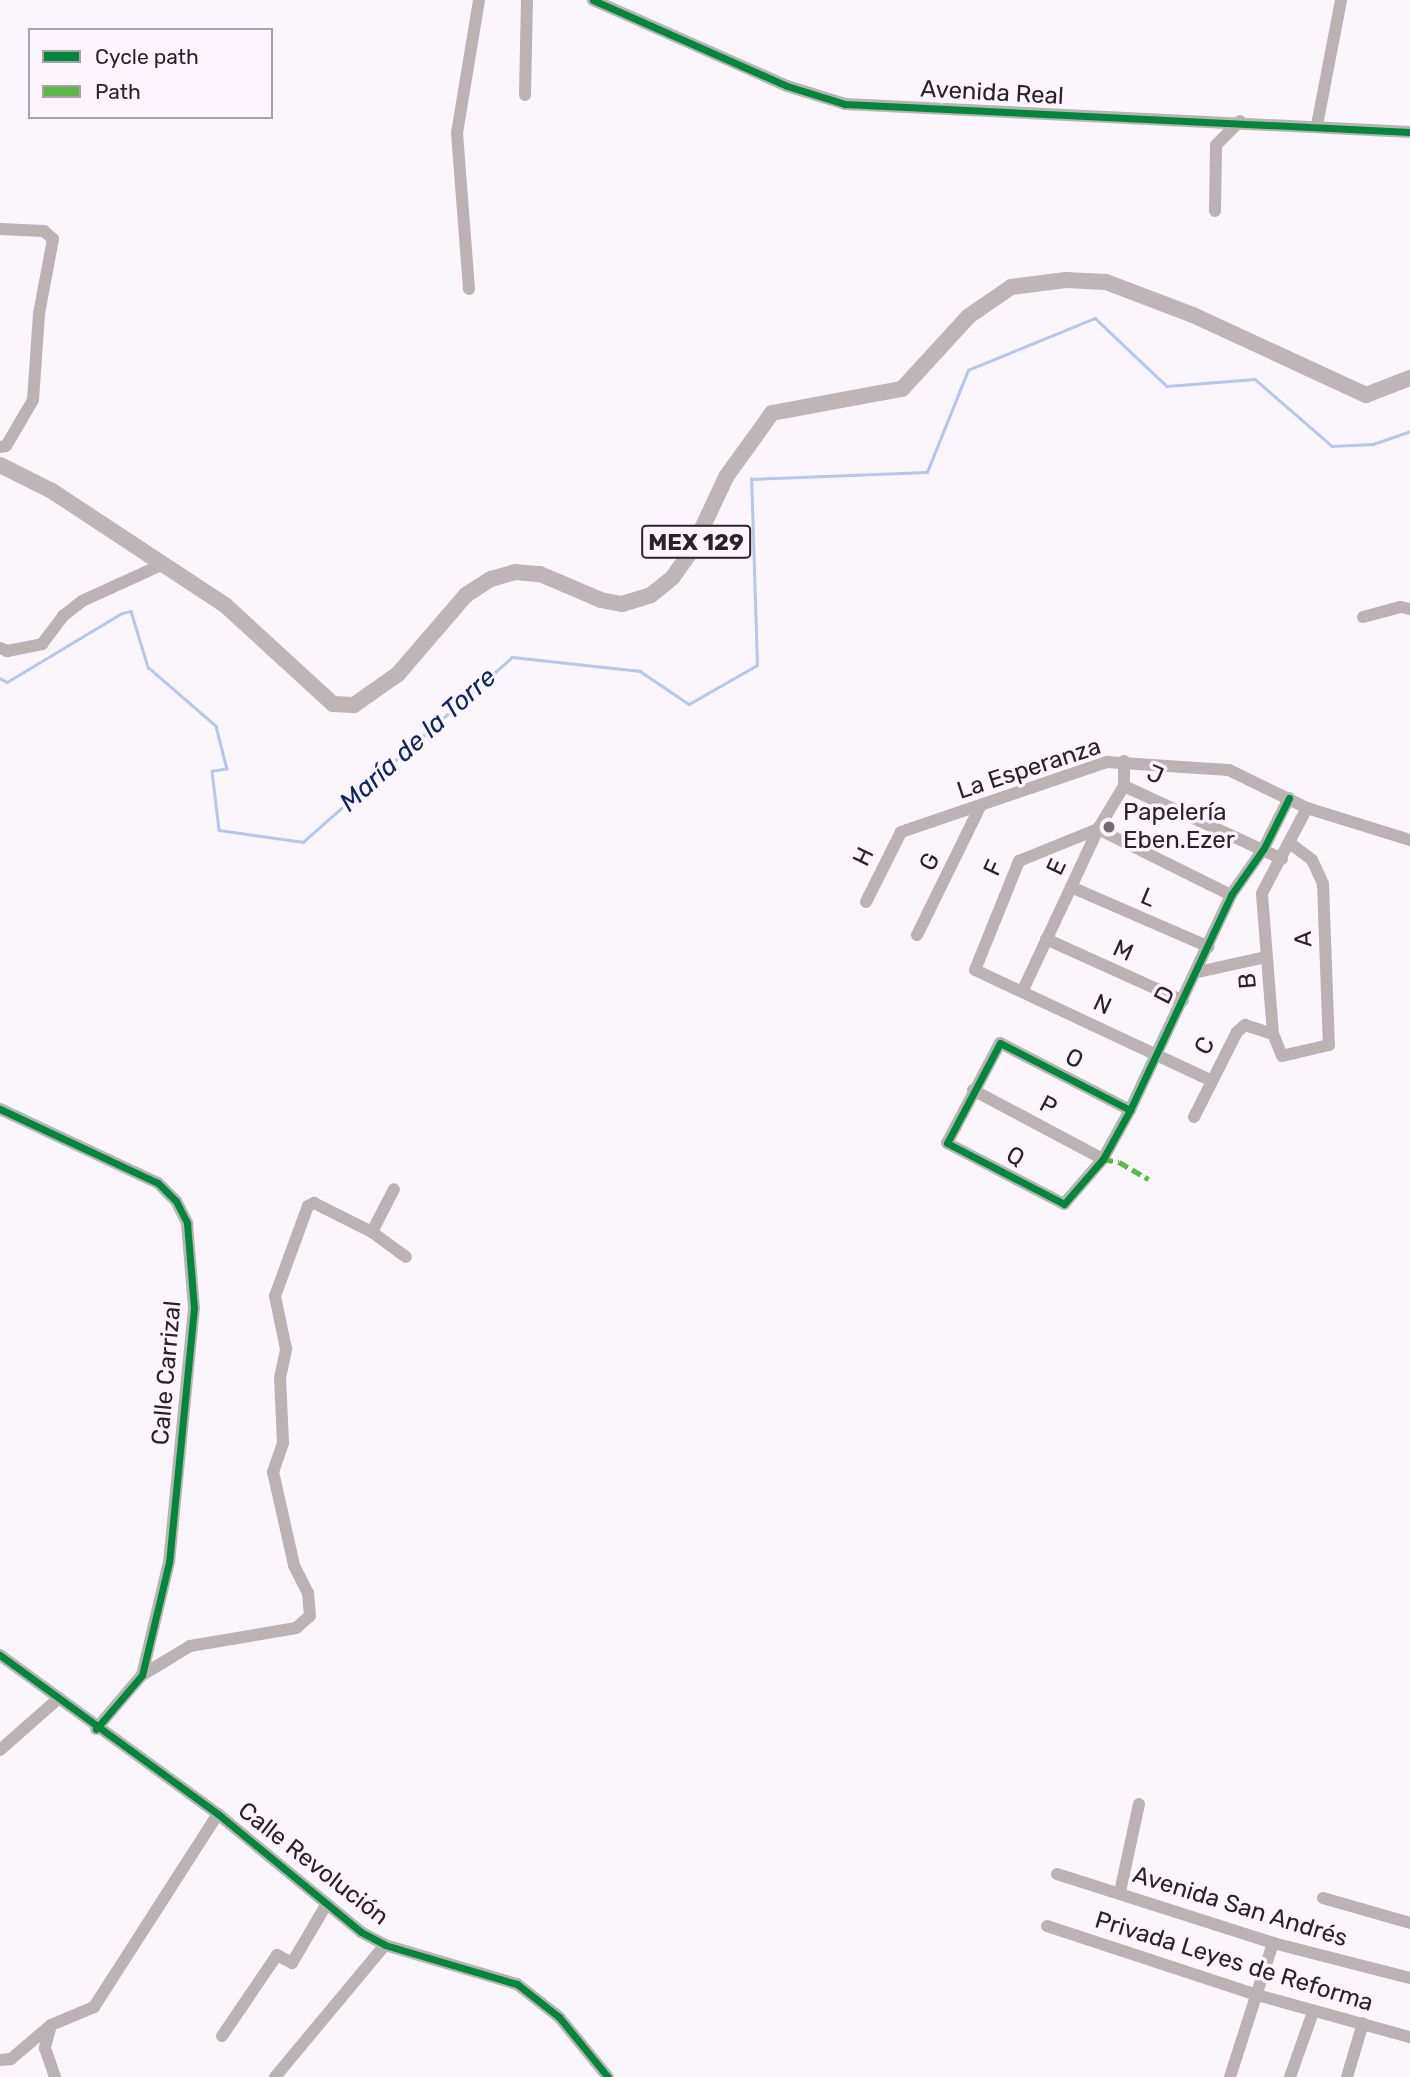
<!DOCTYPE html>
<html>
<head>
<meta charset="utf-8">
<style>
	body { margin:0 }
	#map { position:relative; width:1410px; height:2077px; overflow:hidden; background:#fbf6fc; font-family:Rubik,sans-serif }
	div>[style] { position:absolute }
	.stream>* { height:2.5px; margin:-1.25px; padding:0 1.25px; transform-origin:1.25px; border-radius:1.25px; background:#b4c7ef }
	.minor>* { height:12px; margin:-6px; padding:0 6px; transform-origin:6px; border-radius:6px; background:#bcb1b3 }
	.major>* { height:16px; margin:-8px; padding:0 8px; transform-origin:8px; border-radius:8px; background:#bfb4b6 }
	.quiet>* { height:5px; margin-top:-2.5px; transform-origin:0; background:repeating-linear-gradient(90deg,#58b947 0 10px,transparent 0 15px) }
	.cycleway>* { height:7px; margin:-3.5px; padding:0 3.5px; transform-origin:3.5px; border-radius:3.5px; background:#00873e }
	.dots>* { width:19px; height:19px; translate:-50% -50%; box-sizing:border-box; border:4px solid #fdf4fe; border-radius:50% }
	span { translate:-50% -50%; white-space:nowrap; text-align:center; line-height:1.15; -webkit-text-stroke:7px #fdf4fe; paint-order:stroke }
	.shield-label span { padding:2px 5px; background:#fdf4fe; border:2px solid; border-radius:5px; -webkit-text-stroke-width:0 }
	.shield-label { font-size:23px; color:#2a222b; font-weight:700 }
	.street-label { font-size:24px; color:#2a222b }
	.poi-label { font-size:24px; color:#2a222b }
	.left { translate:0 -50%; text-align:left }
	.water-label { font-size:26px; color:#092865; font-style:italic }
	.legend { position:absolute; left:28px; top:28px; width:245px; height:91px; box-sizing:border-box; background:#fdf4fe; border:2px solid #a9a0aa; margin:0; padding:9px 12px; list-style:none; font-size:21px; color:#2a222b }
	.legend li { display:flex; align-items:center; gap:14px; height:35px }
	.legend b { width:35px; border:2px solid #a9a0aa }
</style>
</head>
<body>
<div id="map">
	<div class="stream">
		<div style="left:0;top:678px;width:8px;rotate:30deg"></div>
		<div style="left:7px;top:682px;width:134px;rotate:-31deg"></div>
		<div style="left:122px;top:613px;width:9px;rotate:-13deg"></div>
		<div style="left:131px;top:611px;width:59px;rotate:73.1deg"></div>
		<div style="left:148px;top:667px;width:90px;rotate:40.9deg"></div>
		<div style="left:216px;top:726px;width:44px;rotate:75.7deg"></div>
		<div style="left:227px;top:769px;width:15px;rotate:172deg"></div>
		<div style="left:212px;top:771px;width:59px;rotate:83.2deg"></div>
		<div style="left:219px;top:830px;width:85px;rotate:8.1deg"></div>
		<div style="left:303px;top:842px;width:279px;rotate:-41.5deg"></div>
		<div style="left:512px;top:657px;width:129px;rotate:6.2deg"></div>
		<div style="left:640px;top:671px;width:59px;rotate:34deg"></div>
		<div style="left:689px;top:704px;width:78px;rotate:-29.8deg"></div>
		<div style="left:757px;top:665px;width:186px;rotate:-91.8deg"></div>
		<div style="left:751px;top:479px;width:176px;rotate:-2.3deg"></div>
		<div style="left:927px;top:472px;width:110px;rotate:-68.1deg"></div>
		<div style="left:968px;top:370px;width:137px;rotate:-22.3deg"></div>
		<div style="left:1095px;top:318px;width:99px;rotate:43.4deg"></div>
		<div style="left:1167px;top:386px;width:88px;rotate:-4.5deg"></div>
		<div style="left:1255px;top:379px;width:102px;rotate:41deg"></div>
		<div style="left:1332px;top:446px;width:41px;rotate:-2.8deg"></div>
		<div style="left:1373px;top:444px;width:39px;rotate:-19deg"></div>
	</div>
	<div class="minor">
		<div style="left:593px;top:0;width:212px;rotate:23.9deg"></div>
		<div style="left:787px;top:86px;width:61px;rotate:17.2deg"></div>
		<div style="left:845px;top:104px;width:566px;rotate:2.84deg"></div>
		<div style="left:525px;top:95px;width:95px;rotate:-88.8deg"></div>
		<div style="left:1317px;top:125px;width:127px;rotate:-79.1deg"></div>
		<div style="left:1215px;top:211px;width:66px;rotate:-89.1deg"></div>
		<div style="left:1216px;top:145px;width:34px;rotate:-45deg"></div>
		<div style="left:0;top:229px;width:44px;rotate:2.6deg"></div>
		<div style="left:44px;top:231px;width:12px;rotate:42deg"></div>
		<div style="left:53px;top:239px;width:76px;rotate:100.6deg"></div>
		<div style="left:39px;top:314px;width:86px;rotate:94deg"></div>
		<div style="left:33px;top:400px;width:53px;rotate:120.4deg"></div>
		<div style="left:6px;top:446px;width:6px;rotate:171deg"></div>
		<div style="left:469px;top:289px;width:156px;rotate:-94.4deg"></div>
		<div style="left:457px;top:133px;width:135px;rotate:-80.6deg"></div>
		<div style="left:1363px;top:617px;width:39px;rotate:-15deg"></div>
		<div style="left:1401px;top:607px;width:9px;rotate:13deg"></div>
		<div style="left:0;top:648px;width:8px;rotate:23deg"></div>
		<div style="left:7px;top:651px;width:36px;rotate:-11deg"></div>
		<div style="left:42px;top:644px;width:35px;rotate:-53deg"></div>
		<div style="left:63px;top:616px;width:24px;rotate:-38deg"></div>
		<div style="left:82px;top:601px;width:87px;rotate:-24.5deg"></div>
		<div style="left:1124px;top:786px;width:174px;rotate:24.8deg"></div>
		<div style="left:1291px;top:844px;width:26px;rotate:37deg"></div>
		<div style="left:1312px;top:860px;width:26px;rotate:65deg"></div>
		<div style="left:1323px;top:884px;width:161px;rotate:87.9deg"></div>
		<div style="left:1329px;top:1045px;width:48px;rotate:166.8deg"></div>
		<div style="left:1282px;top:1056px;width:24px;rotate:-112deg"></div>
		<div style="left:1273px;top:1034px;width:141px;rotate:-94.5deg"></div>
		<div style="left:1262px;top:893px;width:96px;rotate:-62.1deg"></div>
		<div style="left:1071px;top:887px;width:150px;rotate:23.5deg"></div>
		<div style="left:866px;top:902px;width:78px;rotate:-63.4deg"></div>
		<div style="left:901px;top:832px;width:218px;rotate:-18.8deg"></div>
		<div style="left:1107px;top:762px;width:122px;rotate:3.8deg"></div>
		<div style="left:1229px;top:770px;width:87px;rotate:26deg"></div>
		<div style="left:1307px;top:808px;width:108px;rotate:17.3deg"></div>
		<div style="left:917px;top:935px;width:143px;rotate:-63.8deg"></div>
		<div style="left:1046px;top:939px;width:150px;rotate:24.3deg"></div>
		<div style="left:1198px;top:972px;width:70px;rotate:-12.4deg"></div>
		<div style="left:1023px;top:990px;width:178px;rotate:-65deg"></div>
		<div style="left:1098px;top:829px;width:50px;rotate:-58.8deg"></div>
		<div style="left:1124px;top:786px;width:25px;rotate:-90deg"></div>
		<div style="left:1210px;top:1080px;width:259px;rotate:-154.9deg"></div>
		<div style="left:975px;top:970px;width:118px;rotate:-68deg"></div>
		<div style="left:1019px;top:861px;width:85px;rotate:-22.1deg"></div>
		<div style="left:1098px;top:829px;width:148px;rotate:26.4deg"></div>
		<div style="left:973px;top:1090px;width:147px;rotate:28deg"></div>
		<div style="left:0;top:1109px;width:174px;rotate:25.1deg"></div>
		<div style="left:158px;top:1183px;width:25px;rotate:45deg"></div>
		<div style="left:176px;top:1201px;width:25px;rotate:63deg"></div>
		<div style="left:187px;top:1223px;width:85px;rotate:85.3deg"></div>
		<div style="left:194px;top:1308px;width:255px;rotate:95.6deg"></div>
		<div style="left:169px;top:1562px;width:116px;rotate:103.4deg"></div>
		<div style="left:142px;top:1675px;width:71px;rotate:130.4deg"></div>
		<div style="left:1130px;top:1110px;width:146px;rotate:-152.7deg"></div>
		<div style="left:1000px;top:1043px;width:113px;rotate:117.9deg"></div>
		<div style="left:947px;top:1143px;width:132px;rotate:27.5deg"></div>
		<div style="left:1064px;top:1204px;width:60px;rotate:-49.1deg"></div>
		<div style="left:1103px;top:1159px;width:56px;rotate:-61.1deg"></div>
		<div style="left:1130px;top:1110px;width:238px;rotate:-64.8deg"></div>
		<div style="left:1231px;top:895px;width:57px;rotate:-54.9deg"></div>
		<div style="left:1264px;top:848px;width:56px;rotate:-63.4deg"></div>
		<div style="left:1194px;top:1117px;width:95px;rotate:-63.2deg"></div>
		<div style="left:1237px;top:1032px;width:11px;rotate:-41deg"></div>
		<div style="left:1245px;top:1025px;width:29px;rotate:18deg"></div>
		<div style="left:372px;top:1232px;width:48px;rotate:-62.9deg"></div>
		<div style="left:0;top:1655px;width:270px;rotate:36.1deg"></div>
		<div style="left:218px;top:1814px;width:185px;rotate:39.5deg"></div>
		<div style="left:361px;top:1932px;width:27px;rotate:28deg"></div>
		<div style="left:385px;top:1945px;width:138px;rotate:16.5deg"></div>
		<div style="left:517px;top:1984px;width:53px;rotate:38.2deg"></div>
		<div style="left:559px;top:2017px;width:77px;rotate:50.8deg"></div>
		<div style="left:142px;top:1675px;width:56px;rotate:-31.1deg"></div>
		<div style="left:190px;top:1646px;width:108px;rotate:-9.6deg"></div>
		<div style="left:296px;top:1628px;width:18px;rotate:-41deg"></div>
		<div style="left:310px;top:1616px;width:23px;rotate:-95deg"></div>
		<div style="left:308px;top:1593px;width:31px;rotate:-117deg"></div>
		<div style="left:294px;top:1565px;width:95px;rotate:-102.7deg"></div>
		<div style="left:273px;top:1472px;width:31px;rotate:-71deg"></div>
		<div style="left:283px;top:1443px;width:65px;rotate:-92.6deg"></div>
		<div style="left:280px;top:1378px;width:30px;rotate:-78deg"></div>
		<div style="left:286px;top:1349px;width:54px;rotate:-101.7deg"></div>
		<div style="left:275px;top:1296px;width:96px;rotate:-69.9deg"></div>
		<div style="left:308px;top:1206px;width:7px;rotate:-27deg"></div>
		<div style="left:314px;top:1203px;width:65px;rotate:26.6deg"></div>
		<div style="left:372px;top:1232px;width:42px;rotate:36.3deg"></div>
		<div style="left:0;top:1750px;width:79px;rotate:-41.4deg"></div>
		<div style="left:1057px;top:1874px;width:227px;rotate:17.7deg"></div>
		<div style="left:1273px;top:1943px;width:141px;rotate:14.3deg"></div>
		<div style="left:1120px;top:1892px;width:90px;rotate:-77.8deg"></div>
		<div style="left:1323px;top:1898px;width:91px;rotate:16deg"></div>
		<div style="left:1047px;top:1926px;width:221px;rotate:18.2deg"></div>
		<div style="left:1257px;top:1995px;width:159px;rotate:15.4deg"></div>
		<div style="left:51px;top:2025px;width:24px;rotate:105deg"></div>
		<div style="left:45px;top:2048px;width:31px;rotate:71deg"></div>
		<div style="left:222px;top:2036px;width:98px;rotate:-55.8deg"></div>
		<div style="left:277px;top:1955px;width:17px;rotate:28deg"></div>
		<div style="left:292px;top:1963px;width:67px;rotate:-59.6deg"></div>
		<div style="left:0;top:2060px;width:11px;rotate:-5deg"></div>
		<div style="left:11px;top:2059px;width:52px;rotate:-40.4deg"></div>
		<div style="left:51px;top:2025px;width:47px;rotate:-22.7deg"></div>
		<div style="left:94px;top:2007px;width:229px;rotate:-57.3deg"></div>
		<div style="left:275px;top:2077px;width:172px;rotate:-50.2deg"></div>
		<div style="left:1230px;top:2077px;width:141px;rotate:-72.2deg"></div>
		<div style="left:1290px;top:2077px;width:69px;rotate:-70.5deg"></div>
		<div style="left:1347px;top:2077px;width:56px;rotate:-73.5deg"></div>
	</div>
	<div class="major">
		<div style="left:0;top:465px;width:58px;rotate:26.6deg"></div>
		<div style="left:52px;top:491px;width:207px;rotate:33.4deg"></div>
		<div style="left:225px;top:605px;width:147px;rotate:42.5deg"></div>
		<div style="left:333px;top:704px;width:21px;rotate:3deg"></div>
		<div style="left:354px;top:705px;width:54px;rotate:-35.2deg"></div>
		<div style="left:398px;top:674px;width:104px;rotate:-49.3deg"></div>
		<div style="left:466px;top:595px;width:30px;rotate:-33deg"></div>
		<div style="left:491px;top:579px;width:25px;rotate:-16deg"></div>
		<div style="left:515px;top:572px;width:25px;rotate:5deg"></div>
		<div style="left:540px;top:574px;width:66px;rotate:23.1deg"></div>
		<div style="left:601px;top:600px;width:21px;rotate:11deg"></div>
		<div style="left:622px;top:604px;width:30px;rotate:-17deg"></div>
		<div style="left:651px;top:595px;width:28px;rotate:-39deg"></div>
		<div style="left:673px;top:577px;width:33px;rotate:-55deg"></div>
		<div style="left:692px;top:550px;width:81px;rotate:-65deg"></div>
		<div style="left:726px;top:477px;width:79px;rotate:-54.3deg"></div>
		<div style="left:772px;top:413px;width:132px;rotate:-10.5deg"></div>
		<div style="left:902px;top:389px;width:99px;rotate:-47.5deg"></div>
		<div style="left:969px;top:316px;width:51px;rotate:-34.6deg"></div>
		<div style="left:1011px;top:287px;width:55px;rotate:-7.3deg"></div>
		<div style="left:1066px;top:280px;width:40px;rotate:2.9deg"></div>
		<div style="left:1106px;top:282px;width:93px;rotate:20.8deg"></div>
		<div style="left:1193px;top:315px;width:191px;rotate:24.8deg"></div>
		<div style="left:1366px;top:395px;width:47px;rotate:-21.1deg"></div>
	</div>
	<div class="quiet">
		<div style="left:1103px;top:1159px;width:16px;rotate:11deg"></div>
		<div style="left:1119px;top:1162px;width:34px;rotate:30deg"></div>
	</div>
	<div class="cycleway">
		<div style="left:593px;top:0;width:212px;rotate:23.9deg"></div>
		<div style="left:787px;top:86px;width:61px;rotate:17.2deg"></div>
		<div style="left:845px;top:104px;width:566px;rotate:2.84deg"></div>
		<div style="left:0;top:1109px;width:174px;rotate:25.1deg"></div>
		<div style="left:158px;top:1183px;width:25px;rotate:45deg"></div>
		<div style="left:176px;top:1201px;width:25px;rotate:63deg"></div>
		<div style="left:187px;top:1223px;width:85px;rotate:85.3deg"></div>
		<div style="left:194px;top:1308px;width:255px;rotate:95.6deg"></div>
		<div style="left:169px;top:1562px;width:116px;rotate:103.4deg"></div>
		<div style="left:142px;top:1675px;width:71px;rotate:130.4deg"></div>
		<div style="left:1130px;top:1110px;width:146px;rotate:-152.7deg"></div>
		<div style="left:1000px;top:1043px;width:113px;rotate:117.9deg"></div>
		<div style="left:947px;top:1143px;width:132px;rotate:27.5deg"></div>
		<div style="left:1064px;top:1204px;width:60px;rotate:-49.1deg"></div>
		<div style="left:1103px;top:1159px;width:56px;rotate:-61.1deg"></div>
		<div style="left:1130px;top:1110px;width:238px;rotate:-64.8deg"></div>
		<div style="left:1231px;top:895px;width:57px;rotate:-54.9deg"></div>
		<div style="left:1264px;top:848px;width:56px;rotate:-63.4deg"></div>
		<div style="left:0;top:1655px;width:270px;rotate:36.1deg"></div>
		<div style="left:218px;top:1814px;width:185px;rotate:39.5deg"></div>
		<div style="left:361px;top:1932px;width:27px;rotate:28deg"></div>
		<div style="left:385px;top:1945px;width:138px;rotate:16.5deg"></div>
		<div style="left:517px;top:1984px;width:53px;rotate:38.2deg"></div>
		<div style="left:559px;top:2017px;width:77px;rotate:50.8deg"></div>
	</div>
	<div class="dots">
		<div style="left:1109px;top:827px;background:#736c74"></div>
	</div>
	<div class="shield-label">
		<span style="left:696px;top:542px">MEX 129</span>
	</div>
	<div class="street-label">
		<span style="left:992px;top:93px;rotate:3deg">Avenida Real</span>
		<span style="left:1029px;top:769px;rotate:-18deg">La Esperanza</span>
		<span style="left:1155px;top:775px;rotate:23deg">J</span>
		<span style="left:864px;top:857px;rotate:-64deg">H</span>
		<span style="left:930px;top:862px;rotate:-64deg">G</span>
		<span style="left:1057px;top:867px;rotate:-65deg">E</span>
		<span style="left:994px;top:868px;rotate:-65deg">F</span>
		<span style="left:1148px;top:898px;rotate:23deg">L</span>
		<span style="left:1304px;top:939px;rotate:-92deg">A</span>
		<span style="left:1123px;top:951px;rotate:24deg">M</span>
		<span style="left:1248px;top:981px;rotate:-95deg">B</span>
		<span style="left:1165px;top:995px;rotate:-63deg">D</span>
		<span style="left:1102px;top:1005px;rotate:25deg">N</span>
		<span style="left:1205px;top:1046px;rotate:-61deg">C</span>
		<span style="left:1074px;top:1059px;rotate:27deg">O</span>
		<span style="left:1048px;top:1106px;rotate:28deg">P</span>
		<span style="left:1015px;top:1157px;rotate:28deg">Q</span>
		<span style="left:167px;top:1373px;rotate:-85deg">Calle Carrizal</span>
		<span style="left:313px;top:1864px;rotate:38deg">Calle Revolución</span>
		<span style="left:1240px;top:1907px;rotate:17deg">Avenida San Andrés</span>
		<span style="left:1234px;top:1962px;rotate:17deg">Privada Leyes de Reforma</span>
	</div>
	<div class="poi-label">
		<span class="left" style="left:1123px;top:827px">Papelería<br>Eben.Ezer</span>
	</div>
	<div class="water-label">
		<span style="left:418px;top:740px;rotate:-42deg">María de la Torre</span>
	</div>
	<ul class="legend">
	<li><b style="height:9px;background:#00873e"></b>Cycle path</li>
	<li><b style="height:9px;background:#58b947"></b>Path</li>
	</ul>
</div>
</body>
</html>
